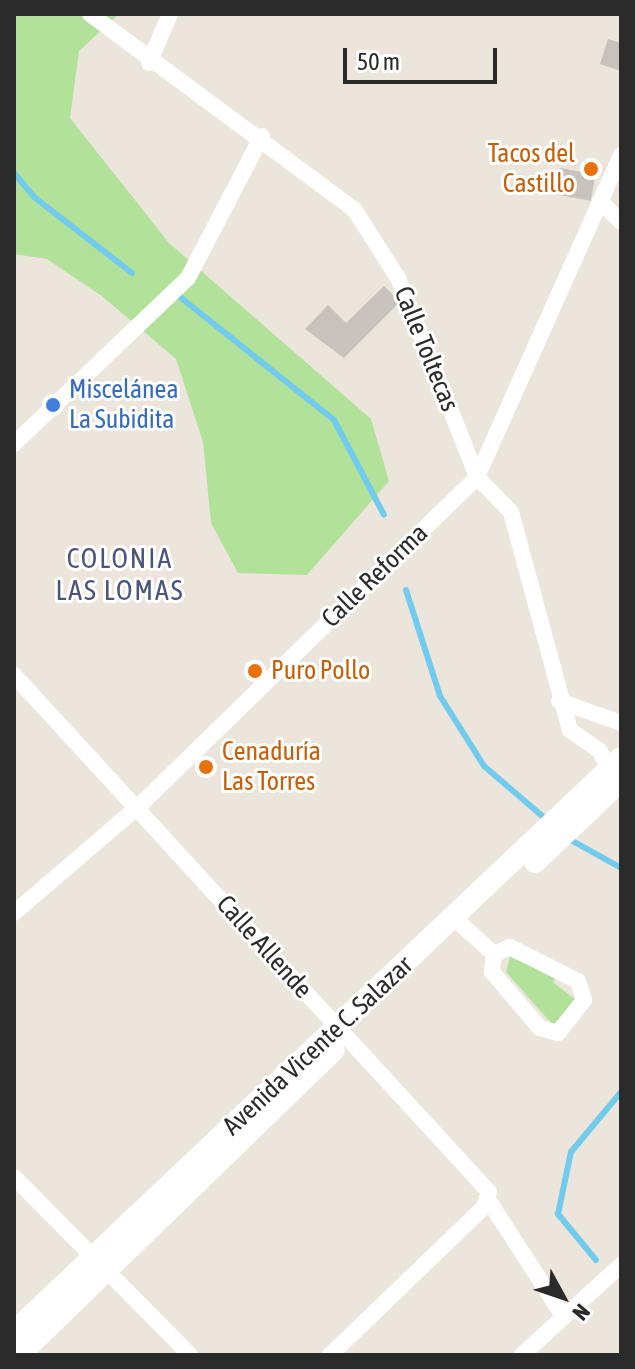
<!DOCTYPE html>
<html>
<head>
<meta charset="utf-8">
<style>
	body { margin:0 }
	#map { position:relative; width:635px; height:1369px; overflow:hidden; background:#ece5dc; font-family:"Asap Condensed",sans-serif }
	div>[style] { position:absolute }
	.green>* { inset:0; background:#b2e19a }
	.stream>* { height:6px; margin:-3px; padding:0 3px; transform-origin:3px; border-radius:3px; background:#71cbec }
	.building>* { inset:0; background:#c7c2bc; transform-origin:0 0 }
	.street>* { height:16px; margin:-8px; padding:0 8px; transform-origin:8px; border-radius:8px; background:#fff }
	.secondary>* { height:22px; margin:-11px; padding:0 11px; transform-origin:11px; border-radius:11px; background:#fff }
	.dots>* { width:22px; height:22px; translate:-50% -50%; box-sizing:border-box; border:4px solid #fff; border-radius:50% }
	span { translate:-50% -50%; white-space:nowrap; text-align:center; line-height:1.15; -webkit-text-stroke:6px #fff; paint-order:stroke }
	.food-label { font-size:26px; color:#c56008 }
	.right { translate:-100% -50%; text-align:right }
	.left { translate:0 -50%; text-align:left }
	.street-label { font-size:26px; color:#2a2a2a }
	.shop-label { font-size:26px; color:#366cbe }
	.neighbourhood-label { font-size:28px; color:#4b547a; letter-spacing:2px }
	.frame { position:absolute; inset:0; border:16px solid #2a2a2a; pointer-events:none }
	.north { position:absolute; left:523px; top:1257px; width:80px; height:80px; -webkit-text-stroke:6px #fff; paint-order:stroke; rotate:130deg; font-size:22px; font-weight:700; line-height:32px; text-align:center; color:#2a2a2a }
	.north::after { content:''; display:block; margin:auto; width:28px; height:36px; background:#2a2a2a; clip-path:polygon(50% 0,100% 100%,50% 72%,0 100%) }
	.scale { position:absolute; left:343px; top:48px; width:154px; height:36px; box-sizing:border-box; border:4px solid #2a2a2a; border-top:0; padding-left:10px; font-size:24px; line-height:28px; white-space:nowrap; color:#2a2a2a; -webkit-text-stroke:6px #fff; paint-order:stroke }
</style>
</head>
<body>
<div id="map">
	<div class="green">
		<div style="clip-path:polygon(14px 14px,119px 14px,79px 51px,70px 118px,169px 243px,371px 419px,389px 481px,307px 575px,238px 573px,211px 523px,203px 442px,176px 359px,103px 297px,47px 259px,14px 254px)"></div>
		<div style="clip-path:polygon(510px 957px,557px 976px,553px 982px,576px 1000px,553px 1025px,506px 972px)"></div>
	</div>
	<div class="stream">
		<div style="left:14px;top:173px;width:31px;rotate:50deg"></div>
		<div style="left:34px;top:197px;width:124px;rotate:37.8deg"></div>
		<div style="left:180px;top:297px;width:197px;rotate:38.6deg"></div>
		<div style="left:334px;top:420px;width:107px;rotate:62.2deg"></div>
		<div style="left:406px;top:590px;width:111px;rotate:72.2deg"></div>
		<div style="left:440px;top:696px;width:83px;rotate:57.8deg"></div>
		<div style="left:484px;top:766px;width:84px;rotate:40.7deg"></div>
		<div style="left:569px;top:839px;width:60px;rotate:29.1deg"></div>
		<div style="left:596px;top:1260px;width:60px;rotate:-129.6deg"></div>
		<div style="left:558px;top:1214px;width:63px;rotate:-78.2deg"></div>
		<div style="left:571px;top:1152px;width:78px;rotate:-50.2deg"></div>
	</div>
	<div class="building">
		<div style="clip-path:polygon(608px 39px,621px 43px,621px 71px,600px 64px)"></div>
		<div style="left:560px;top:168px;width:36px;height:27px;rotate:10deg"></div>
		<div style="clip-path:polygon(384px 286px,400px 302px,344px 358px,305px 329px,328px 305px,346px 323px)"></div>
	</div>
	<div class="street">
		<div style="left:90px;top:14px;width:328px;rotate:36.5deg"></div>
		<div style="left:354px;top:209px;width:82px;rotate:57.5deg"></div>
		<div style="left:398px;top:278px;width:214px;rotate:68.3deg"></div>
		<div style="left:477px;top:477px;width:49px;rotate:45.8deg"></div>
		<div style="left:511px;top:512px;width:226px;rotate:74.9deg"></div>
		<div style="left:570px;top:730px;width:35px;rotate:35deg"></div>
		<div style="left:599px;top:750px;width:32px;rotate:60deg"></div>
		<div style="left:149px;top:63px;width:53px;rotate:-66.8deg"></div>
		<div style="left:600px;top:201px;width:30px;rotate:45deg"></div>
		<div style="left:14px;top:444px;width:240px;rotate:-43.7deg"></div>
		<div style="left:188px;top:278px;width:160px;rotate:-62.5deg"></div>
		<div style="left:14px;top:675px;width:702px;rotate:47.42deg"></div>
		<div style="left:489px;top:1192px;width:16px;rotate:108deg"></div>
		<div style="left:484px;top:1207px;width:214px;rotate:136.1deg"></div>
		<div style="left:559px;top:701px;width:66px;rotate:19.5deg"></div>
		<div style="left:14px;top:913px;width:165px;rotate:-40.6deg"></div>
		<div style="left:139px;top:806px;width:472px;rotate:-44.2deg"></div>
		<div style="left:477px;top:477px;width:353px;rotate:-65.9deg"></div>
		<div style="left:455px;top:919px;width:52px;rotate:41.9deg"></div>
		<div style="left:510px;top:947px;width:76px;rotate:26.6deg"></div>
		<div style="left:578px;top:981px;width:20px;rotate:72deg"></div>
		<div style="left:584px;top:1000px;width:42px;rotate:128.2deg"></div>
		<div style="left:558px;top:1033px;width:19px;rotate:-164deg"></div>
		<div style="left:540px;top:1028px;width:74px;rotate:-130.6deg"></div>
		<div style="left:492px;top:972px;width:18px;rotate:-84deg"></div>
		<div style="left:494px;top:954px;width:17px;rotate:-24deg"></div>
		<div style="left:14px;top:1177px;width:250px;rotate:45.3deg"></div>
		<div style="left:487px;top:1198px;width:140px;rotate:57.2deg"></div>
		<div style="left:522px;top:1355px;width:134px;rotate:-42.3deg"></div>
	</div>
	<div class="secondary">
		<div style="left:535px;top:862px;width:119px;rotate:-43.6deg"></div>
		<div style="left:14px;top:1332px;width:835px;rotate:-43.4deg"></div>
		<div style="left:19px;top:1355px;width:438px;rotate:-44.1deg"></div>
	</div>
	<div class="dots">
		<div style="left:591px;top:169px;background:#e8710a"></div>
		<div style="left:53px;top:405px;background:#3f7fe0"></div>
		<div style="left:255px;top:671px;background:#e8710a"></div>
		<div style="left:206px;top:767px;background:#e8710a"></div>
	</div>
	<div class="food-label">
		<span class="right" style="left:575px;top:169px">Tacos del<br>Castillo</span>
		<span class="left" style="left:271px;top:671px">Puro Pollo</span>
		<span class="left" style="left:222px;top:767px">Cenaduría<br>Las Torres</span>
	</div>
	<div class="street-label">
		<span style="left:426px;top:349px;rotate:68deg">Calle Toltecas</span>
		<span style="left:375px;top:576px;rotate:-44deg">Calle Reforma</span>
		<span style="left:264px;top:947px;rotate:48deg">Calle Allende</span>
		<span style="left:318px;top:1046px;rotate:-43deg">Avenida Vicente C. Salazar</span>
	</div>
	<div class="shop-label">
		<span class="left" style="left:69px;top:405px">Miscelánea<br>La Subidita</span>
	</div>
	<div class="neighbourhood-label">
		<span style="left:120px;top:574px">COLONIA<br>LAS LOMAS</span>
	</div>
	<div class="frame"></div>
	<div class="north">N</div>
	<div class="scale">50 m</div>
</div>
</body>
</html>
